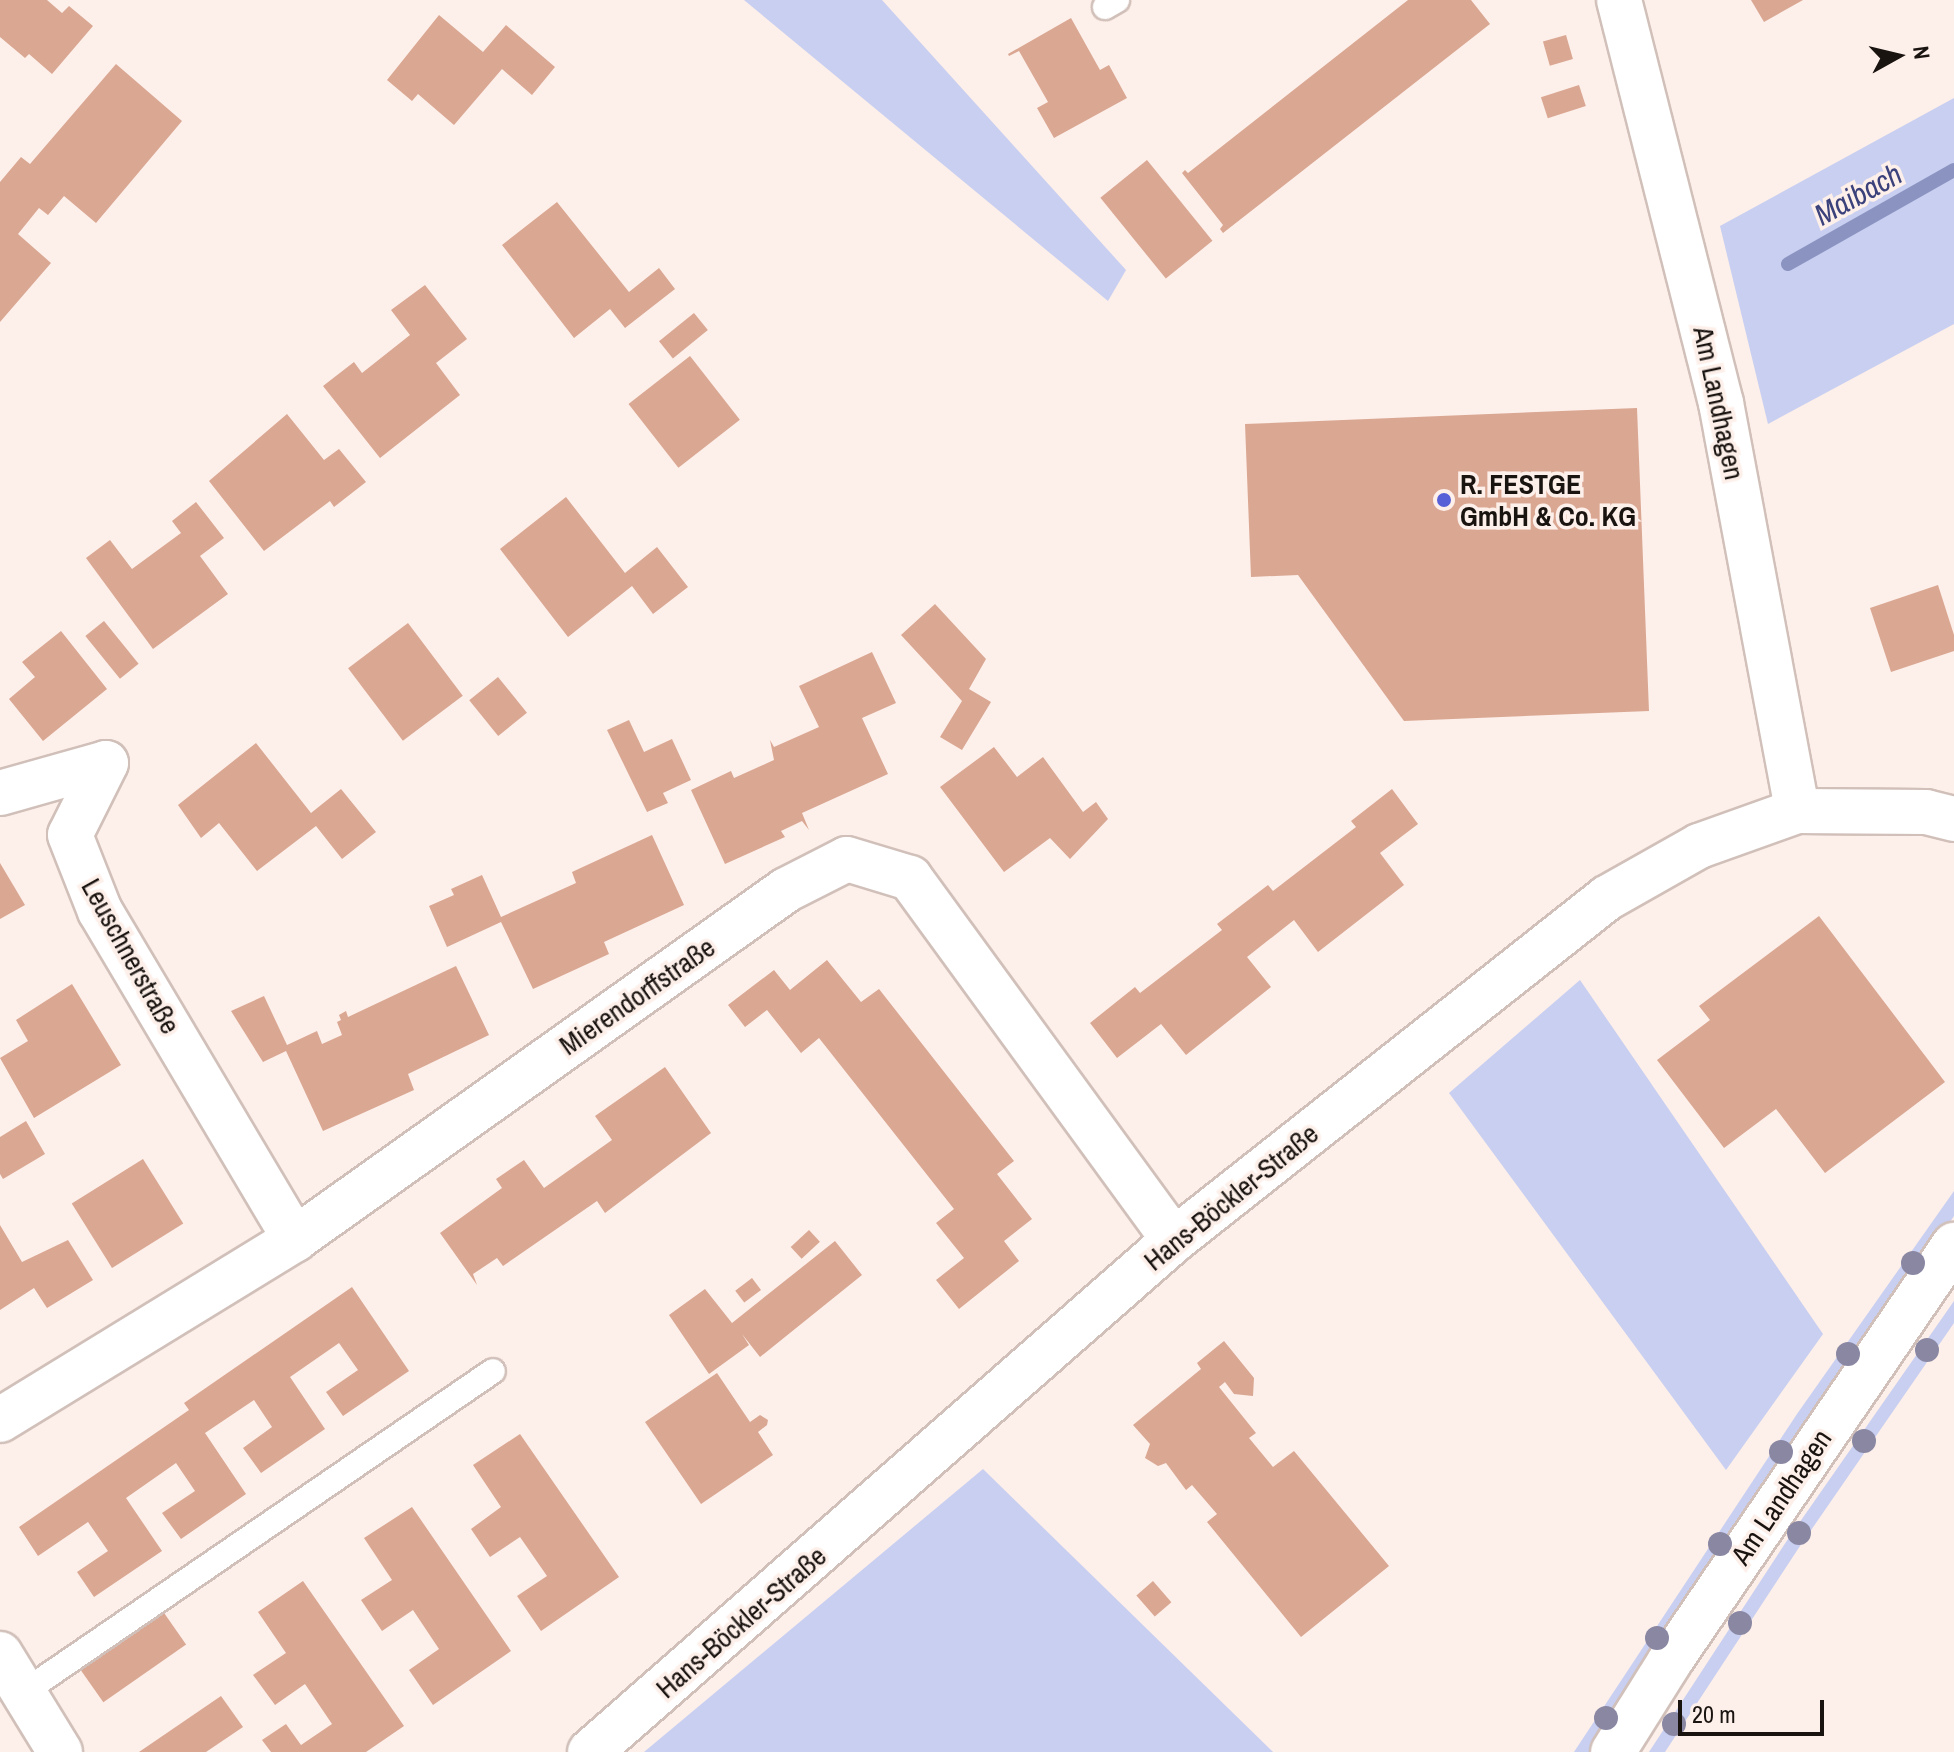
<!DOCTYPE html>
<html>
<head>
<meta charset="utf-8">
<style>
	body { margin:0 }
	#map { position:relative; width:1954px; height:1752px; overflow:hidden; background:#fdefe9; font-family:"Archivo Narrow",sans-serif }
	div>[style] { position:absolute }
	.green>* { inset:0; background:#c8cff1 }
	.stream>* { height:14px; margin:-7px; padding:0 7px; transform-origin:7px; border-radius:7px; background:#8b94c1 }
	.building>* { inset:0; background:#daa793; transform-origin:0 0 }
	.roads { filter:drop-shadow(2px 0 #d1c0ba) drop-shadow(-2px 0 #d1c0ba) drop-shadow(0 2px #d1c0ba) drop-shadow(0 -2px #d1c0ba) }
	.lane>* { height:24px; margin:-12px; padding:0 12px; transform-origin:12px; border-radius:12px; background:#fff }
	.street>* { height:44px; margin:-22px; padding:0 22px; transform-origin:22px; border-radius:22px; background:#fff }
	.secondary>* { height:44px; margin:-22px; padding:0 22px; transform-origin:22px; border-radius:22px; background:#fff }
	.trees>* { width:24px; height:24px; margin:-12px; border-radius:50%; background:#8a87a3 }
	.dots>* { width:22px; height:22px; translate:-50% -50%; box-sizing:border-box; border:4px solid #fdefe9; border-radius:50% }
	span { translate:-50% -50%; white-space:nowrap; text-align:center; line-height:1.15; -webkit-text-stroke:7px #fdefe9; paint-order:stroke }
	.street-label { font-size:28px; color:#1a1411 }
	.poi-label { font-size:28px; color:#1a1411; font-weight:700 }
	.left { translate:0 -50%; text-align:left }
	.water-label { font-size:30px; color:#3a417b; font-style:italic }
	.north { position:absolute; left:1858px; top:16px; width:80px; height:80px; -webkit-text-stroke:6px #fdefe9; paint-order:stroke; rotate:82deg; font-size:22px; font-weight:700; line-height:32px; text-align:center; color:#1a1411 }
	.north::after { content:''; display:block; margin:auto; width:28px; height:36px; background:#1a1411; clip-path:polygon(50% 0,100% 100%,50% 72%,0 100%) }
	.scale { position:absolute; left:1678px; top:1700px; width:146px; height:36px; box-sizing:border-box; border:4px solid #1a1411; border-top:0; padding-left:10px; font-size:24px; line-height:28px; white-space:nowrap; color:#1a1411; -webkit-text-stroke:6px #fdefe9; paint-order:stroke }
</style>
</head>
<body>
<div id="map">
	<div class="green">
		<div style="clip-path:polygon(744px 0,882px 0,1126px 270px,1108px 301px)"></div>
		<div style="clip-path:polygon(1954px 98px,1954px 324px,1768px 424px,1720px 226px)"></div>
		<div style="clip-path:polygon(1580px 980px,1823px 1334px,1726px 1470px,1449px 1093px)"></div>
		<div style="clip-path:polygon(1954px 1191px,1954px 1216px,1592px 1752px,1574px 1752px,1797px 1414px)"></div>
		<div style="clip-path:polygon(1954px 1301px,1954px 1323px,1798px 1549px,1665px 1752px,1649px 1752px,1788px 1539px)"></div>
		<div style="clip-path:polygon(983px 1469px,1273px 1752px,644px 1752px)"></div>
	</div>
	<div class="stream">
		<div style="left:1788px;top:264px;width:191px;rotate:-29.5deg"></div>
	</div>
	<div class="building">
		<div style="clip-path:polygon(0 0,47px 0,62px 13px,69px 6px,93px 26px,52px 74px,29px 54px,25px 58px,0 37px)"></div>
		<div style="clip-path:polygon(1408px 0,1471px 0,1490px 24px,1223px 233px,1220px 229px,1223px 225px,1182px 173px,1185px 170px,1188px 173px)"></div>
		<div style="clip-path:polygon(1751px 0,1803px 0,1764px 22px)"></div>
		<div style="clip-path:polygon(439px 15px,483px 52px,506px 25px,555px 67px,532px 95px,502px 69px,454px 125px,418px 94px,412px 101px,387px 80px)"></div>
		<div style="clip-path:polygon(1071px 18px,1100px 70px,1109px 65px,1127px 98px,1054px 138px,1037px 108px,1048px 102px,1019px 51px,1009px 56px,1008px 54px)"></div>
		<div style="left:1566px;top:35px;width:25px;height:24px;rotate:74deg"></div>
		<div style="clip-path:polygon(116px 64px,182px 121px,96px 223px,64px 196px,48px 215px,39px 208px,18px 234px,51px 263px,0 322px,0 182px,21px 157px,30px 164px)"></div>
		<div style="left:1579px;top:85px;width:22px;height:40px;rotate:72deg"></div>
		<div style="left:1147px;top:160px;width:104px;height:60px;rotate:51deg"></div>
		<div style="clip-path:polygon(557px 202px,629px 292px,659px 268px,675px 289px,625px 328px,610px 309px,574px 338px,502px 245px)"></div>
		<div style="clip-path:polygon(425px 285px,467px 339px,436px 363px,460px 395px,380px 458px,323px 386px,354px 362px,362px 373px,410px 335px,391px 310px)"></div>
		<div style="left:694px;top:313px;width:22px;height:45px;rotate:51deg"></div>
		<div style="left:690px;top:356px;width:81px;height:78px;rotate:52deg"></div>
		<div style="clip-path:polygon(1637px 408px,1649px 711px,1404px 721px,1298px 575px,1251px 577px,1245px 424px)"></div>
		<div style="clip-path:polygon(287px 414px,324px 460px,339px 449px,366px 482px,334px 507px,330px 501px,264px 551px,209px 481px)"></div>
		<div style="clip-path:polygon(566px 497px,625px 573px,657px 547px,688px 587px,653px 614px,632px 586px,568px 637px,500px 549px)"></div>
		<div style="clip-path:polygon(196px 502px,224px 538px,200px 556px,228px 594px,153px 649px,86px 558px,110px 540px,132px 569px,181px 533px,172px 521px)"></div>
		<div style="clip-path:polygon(1938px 585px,1954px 635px,1954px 651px,1891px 672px,1870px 608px)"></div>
		<div style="clip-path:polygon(935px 604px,986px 659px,969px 689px,991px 702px,962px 750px,940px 737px,962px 701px,901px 635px)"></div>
		<div style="left:104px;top:621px;width:55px;height:24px;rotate:51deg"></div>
		<div style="left:408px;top:623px;width:91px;height:75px;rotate:53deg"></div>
		<div style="clip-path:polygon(61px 631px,107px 689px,43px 741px,9px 699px,35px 677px,22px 662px)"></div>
		<div style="clip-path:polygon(872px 652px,896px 703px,862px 718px,888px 774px,802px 813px,809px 830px,802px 821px,781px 831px,785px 837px,725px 864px,691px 790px,731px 771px,734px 778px,774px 760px,770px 740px,774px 747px,819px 727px,799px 686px)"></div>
		<div style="left:498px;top:677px;width:46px;height:37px;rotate:51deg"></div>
		<div style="clip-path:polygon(629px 720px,644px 752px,672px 739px,691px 780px,663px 793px,668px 803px,647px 812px,607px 730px)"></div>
		<div style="clip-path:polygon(256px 743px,311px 813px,341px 789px,376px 832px,342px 859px,316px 826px,257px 871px,219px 823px,201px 838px,178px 805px)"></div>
		<div style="clip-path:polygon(994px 747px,1017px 777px,1043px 757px,1083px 812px,1096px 802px,1108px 819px,1070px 859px,1050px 838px,1004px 872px,940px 787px)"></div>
		<div style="clip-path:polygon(1392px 789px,1418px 824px,1380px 853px,1404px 885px,1318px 952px,1294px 920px,1247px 957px,1271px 987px,1186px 1055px,1161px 1024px,1117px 1058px,1090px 1023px,1135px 987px,1140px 993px,1222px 930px,1217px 924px,1268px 885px,1273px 891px,1356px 827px,1351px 821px)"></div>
		<div style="clip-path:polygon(652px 835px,684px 905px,604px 942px,609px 954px,533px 989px,501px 922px,447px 947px,429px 906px,454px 895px,451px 889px,482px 875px,501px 917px,576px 883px,572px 872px)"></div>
		<div style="clip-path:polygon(0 863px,25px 905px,0 919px)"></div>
		<div style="clip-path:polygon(1819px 916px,1945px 1082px,1825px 1173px,1776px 1109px,1724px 1148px,1657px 1060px,1710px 1020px,1699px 1006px)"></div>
		<div style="clip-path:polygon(827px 960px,861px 1002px,879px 989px,1014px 1161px,997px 1174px,1032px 1219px,1004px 1241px,1019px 1261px,959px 1309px,936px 1280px,964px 1258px,936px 1223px,954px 1209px,819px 1038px,801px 1053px,767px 1010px,745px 1027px,728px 1005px,774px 970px,790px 990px)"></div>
		<div style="clip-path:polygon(456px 966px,489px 1035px,408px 1074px,414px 1090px,323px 1131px,286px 1051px,263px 1062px,231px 1011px,264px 996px,287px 1045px,317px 1031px,322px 1044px,342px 1035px,337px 1022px,341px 1020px,339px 1015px,346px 1011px,348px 1017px)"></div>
		<div style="clip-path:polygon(72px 984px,121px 1065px,34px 1118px,0 1058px,28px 1041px,16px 1020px)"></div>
		<div style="clip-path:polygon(665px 1067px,711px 1133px,605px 1213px,597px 1201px,503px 1266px,497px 1258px,473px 1274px,477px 1285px,440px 1233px,502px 1188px,496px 1179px,524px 1160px,544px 1188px,612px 1140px,595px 1116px)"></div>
		<div style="clip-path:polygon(26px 1121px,45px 1154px,3px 1179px,0 1174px,0 1137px)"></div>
		<div style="left:143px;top:1159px;width:76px;height:84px;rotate:58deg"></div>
		<div style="clip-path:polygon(0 1225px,22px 1262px,68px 1240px,93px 1280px,47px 1308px,34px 1288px,0 1310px)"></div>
		<div style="left:809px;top:1230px;width:16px;height:25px;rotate:47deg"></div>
		<div style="clip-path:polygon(835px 1241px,862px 1275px,760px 1357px,742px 1334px,749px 1345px,709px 1374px,669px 1315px,705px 1289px,732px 1323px)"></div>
		<div style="left:752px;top:1278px;width:15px;height:21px;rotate:53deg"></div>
		<div style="clip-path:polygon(352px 1287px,409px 1371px,343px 1416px,326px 1392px,358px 1370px,339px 1343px,290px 1377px,325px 1429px,261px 1473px,243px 1448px,272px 1427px,254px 1400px,205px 1433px,246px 1494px,181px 1539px,162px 1513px,195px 1491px,176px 1463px,126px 1498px,162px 1551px,94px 1597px,77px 1572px,108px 1551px,88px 1522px,38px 1556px,19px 1527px,189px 1410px,184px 1403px)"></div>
		<div style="clip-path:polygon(1224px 1341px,1254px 1378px,1253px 1396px,1234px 1394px,1225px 1382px,1219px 1387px,1256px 1433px,1249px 1438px,1273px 1467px,1294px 1451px,1389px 1566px,1301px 1637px,1207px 1522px,1217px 1514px,1192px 1485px,1186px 1490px,1166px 1463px,1158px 1466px,1145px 1458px,1150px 1444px,1133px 1425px,1201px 1369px,1197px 1363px)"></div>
		<div style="clip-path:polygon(717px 1373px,750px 1422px,760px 1415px,768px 1420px,767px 1425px,758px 1432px,773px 1455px,701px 1504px,645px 1422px)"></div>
		<div style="clip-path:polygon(520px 1434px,619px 1577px,541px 1631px,517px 1596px,547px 1576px,520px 1537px,490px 1557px,471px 1529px,501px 1507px,473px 1465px)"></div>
		<div style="clip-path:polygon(412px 1507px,511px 1651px,433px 1705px,409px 1670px,439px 1649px,413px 1610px,382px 1631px,361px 1600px,392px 1580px,364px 1538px)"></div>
		<div style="clip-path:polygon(303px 1581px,404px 1726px,366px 1752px,271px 1752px,262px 1740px,286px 1724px,301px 1745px,332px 1724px,305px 1684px,275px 1705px,253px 1675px,286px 1653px,258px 1612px)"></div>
		<div style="left:1153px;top:1581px;width:28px;height:22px;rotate:49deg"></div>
		<div style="left:162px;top:1610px;width:42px;height:101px;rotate:55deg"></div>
		<div style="clip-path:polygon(221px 1696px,243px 1727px,206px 1752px,139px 1752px)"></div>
	</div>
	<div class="roads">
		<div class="lane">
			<div style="left:1105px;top:7px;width:14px;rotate:-30deg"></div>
			<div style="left:24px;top:1692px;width:568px;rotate:-34.39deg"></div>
		</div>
		<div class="street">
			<div style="left:1619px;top:0;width:416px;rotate:75.8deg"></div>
			<div style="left:1721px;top:403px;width:415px;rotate:79.4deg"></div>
			<div style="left:0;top:793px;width:110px;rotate:-15.8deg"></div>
			<div style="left:106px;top:763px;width:80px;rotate:116.6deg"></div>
			<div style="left:70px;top:835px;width:82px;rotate:68.5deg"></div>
			<div style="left:100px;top:911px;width:382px;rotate:59.3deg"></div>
			<div style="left:0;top:1420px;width:346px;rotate:-31.5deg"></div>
			<div style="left:295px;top:1239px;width:602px;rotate:-35.4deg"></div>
			<div style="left:786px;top:890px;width:68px;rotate:-26.9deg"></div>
			<div style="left:847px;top:859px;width:66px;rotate:16.8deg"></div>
			<div style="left:910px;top:878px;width:448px;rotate:53.9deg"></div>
			<div style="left:0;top:1654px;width:115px;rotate:58.5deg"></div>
			<div style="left:590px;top:1752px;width:777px;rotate:-41.24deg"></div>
			<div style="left:1174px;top:1240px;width:552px;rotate:-38.3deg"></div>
			<div style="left:1607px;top:898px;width:106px;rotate:-29.5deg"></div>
			<div style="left:1699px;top:846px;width:104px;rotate:-19.7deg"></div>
			<div style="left:1797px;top:811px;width:129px;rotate:0.4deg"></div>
			<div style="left:1926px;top:812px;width:29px;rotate:14deg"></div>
		</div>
		<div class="secondary">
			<div style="left:1613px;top:1752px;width:107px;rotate:-57.9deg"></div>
			<div style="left:1670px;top:1661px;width:504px;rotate:-55.68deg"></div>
		</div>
	</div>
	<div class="trees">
		<div style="left:1913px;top:1263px"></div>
		<div style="left:1927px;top:1350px"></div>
		<div style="left:1848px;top:1354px"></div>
		<div style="left:1864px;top:1441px"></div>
		<div style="left:1781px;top:1452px"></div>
		<div style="left:1799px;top:1533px"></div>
		<div style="left:1720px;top:1544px"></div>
		<div style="left:1740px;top:1623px"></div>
		<div style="left:1657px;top:1638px"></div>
		<div style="left:1606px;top:1718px"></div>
		<div style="left:1674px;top:1724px"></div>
	</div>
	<div class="dots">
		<div style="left:1444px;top:500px;background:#5760d7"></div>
	</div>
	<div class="street-label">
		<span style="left:1719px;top:403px;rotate:78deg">Am Landhagen</span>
		<span style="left:131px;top:956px;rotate:61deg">Leuschnerstraße</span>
		<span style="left:637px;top:996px;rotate:-35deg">Mierendorffstraße</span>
		<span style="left:1231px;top:1197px;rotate:-39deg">Hans-Böckler-Straße</span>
		<span style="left:1781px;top:1497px;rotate:-56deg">Am Landhagen</span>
		<span style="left:741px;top:1622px;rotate:-41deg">Hans-Böckler-Straße</span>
	</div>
	<div class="poi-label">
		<span class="left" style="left:1460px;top:500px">R. FESTGE<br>GmbH &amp; Co. KG</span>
	</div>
	<div class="water-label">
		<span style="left:1858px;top:194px;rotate:-29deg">Maibach</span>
	</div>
	<div class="north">N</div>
	<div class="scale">20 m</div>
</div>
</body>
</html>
